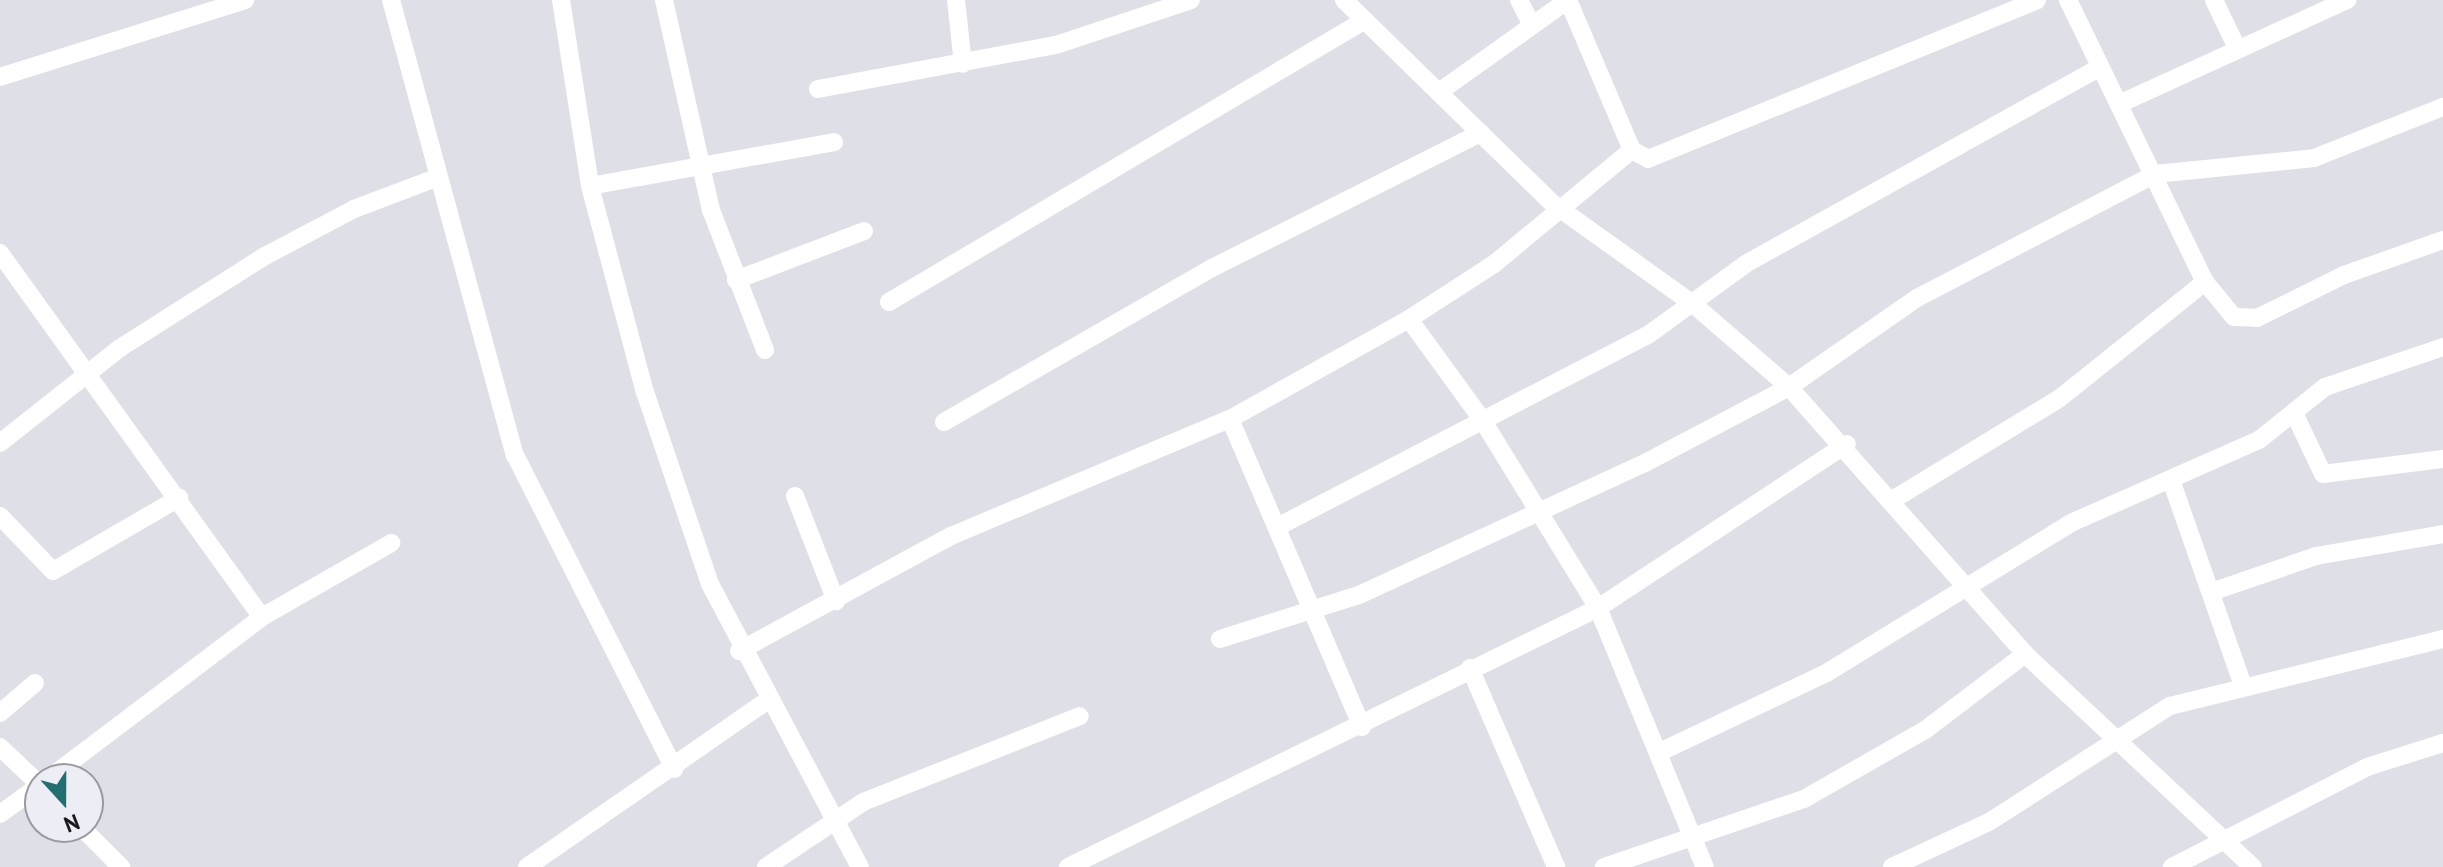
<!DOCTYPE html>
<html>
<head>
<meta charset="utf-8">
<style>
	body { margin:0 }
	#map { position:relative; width:2443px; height:867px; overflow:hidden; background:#dfe0e7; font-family:"PT Sans",sans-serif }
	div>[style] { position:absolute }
	.street>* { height:18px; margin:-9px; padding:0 9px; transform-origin:9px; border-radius:9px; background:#fff }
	span { translate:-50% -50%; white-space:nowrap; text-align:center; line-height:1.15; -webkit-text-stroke:6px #ededf5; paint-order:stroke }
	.north { position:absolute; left:24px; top:763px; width:80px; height:80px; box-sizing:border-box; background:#ededf5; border:2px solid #99999e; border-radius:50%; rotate:159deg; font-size:22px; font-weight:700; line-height:32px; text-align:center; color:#1a1a1c }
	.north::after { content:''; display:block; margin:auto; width:28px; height:36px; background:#226e70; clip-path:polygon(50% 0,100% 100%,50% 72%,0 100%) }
</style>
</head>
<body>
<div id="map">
	<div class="street">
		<div style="left:391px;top:0;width:472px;rotate:74.8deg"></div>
		<div style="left:515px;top:455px;width:352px;rotate:63.1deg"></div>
		<div style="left:561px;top:0;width:188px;rotate:81.1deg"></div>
		<div style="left:590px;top:186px;width:213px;rotate:75.1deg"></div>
		<div style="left:645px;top:392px;width:203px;rotate:71.3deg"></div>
		<div style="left:710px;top:584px;width:320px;rotate:62.1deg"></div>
		<div style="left:664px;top:0;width:215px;rotate:77.4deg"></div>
		<div style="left:711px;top:210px;width:150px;rotate:68.9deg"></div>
		<div style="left:956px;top:0;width:64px;rotate:83.8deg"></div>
		<div style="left:1344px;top:0;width:291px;rotate:44.3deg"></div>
		<div style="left:1552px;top:203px;width:173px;rotate:35.6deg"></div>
		<div style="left:1693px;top:304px;width:127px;rotate:40.8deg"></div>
		<div style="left:1789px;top:387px;width:356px;rotate:48.5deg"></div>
		<div style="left:2025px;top:654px;width:312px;rotate:43.1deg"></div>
		<div style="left:1519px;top:0;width:25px;rotate:63deg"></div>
		<div style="left:2068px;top:0;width:314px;rotate:64.1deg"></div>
		<div style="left:2205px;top:282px;width:45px;rotate:50.4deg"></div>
		<div style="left:2234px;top:317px;width:23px;rotate:2deg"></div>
		<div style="left:2257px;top:318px;width:97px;rotate:-26.3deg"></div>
		<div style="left:2344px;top:275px;width:105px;rotate:-19.5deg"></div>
		<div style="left:2214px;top:0;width:55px;rotate:64.4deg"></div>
		<div style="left:0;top:77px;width:257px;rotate:-17.4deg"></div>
		<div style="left:818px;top:89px;width:242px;rotate:-10.5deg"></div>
		<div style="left:1056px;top:45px;width:142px;rotate:-18.4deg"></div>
		<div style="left:1439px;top:92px;width:158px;rotate:-35.5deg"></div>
		<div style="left:1568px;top:0;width:163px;rotate:66.9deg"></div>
		<div style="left:1632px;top:150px;width:18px;rotate:29deg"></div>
		<div style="left:1648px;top:159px;width:420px;rotate:-22.2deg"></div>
		<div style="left:2119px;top:104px;width:251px;rotate:-24.5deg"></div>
		<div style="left:590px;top:186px;width:248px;rotate:-10.2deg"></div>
		<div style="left:0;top:253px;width:448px;rotate:54.3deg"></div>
		<div style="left:736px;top:280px;width:137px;rotate:-20.9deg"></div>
		<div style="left:889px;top:302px;width:553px;rotate:-30.64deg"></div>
		<div style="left:1409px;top:319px;width:126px;rotate:54deg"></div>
		<div style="left:1483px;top:421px;width:220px;rotate:58.4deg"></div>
		<div style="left:1598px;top:608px;width:280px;rotate:67.6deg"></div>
		<div style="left:2295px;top:415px;width:65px;rotate:64.6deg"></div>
		<div style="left:2323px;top:474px;width:121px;rotate:-7.1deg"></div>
		<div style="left:1230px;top:419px;width:335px;rotate:66.8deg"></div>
		<div style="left:944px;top:422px;width:309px;rotate:-29.9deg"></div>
		<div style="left:1212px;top:268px;width:301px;rotate:-26.7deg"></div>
		<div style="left:0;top:443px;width:153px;rotate:-38.4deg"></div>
		<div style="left:120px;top:348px;width:172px;rotate:-32.4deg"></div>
		<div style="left:265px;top:256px;width:101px;rotate:-27.8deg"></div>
		<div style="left:354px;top:209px;width:88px;rotate:-20.7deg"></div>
		<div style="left:2171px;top:480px;width:218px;rotate:70.7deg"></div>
		<div style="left:795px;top:496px;width:113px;rotate:68.7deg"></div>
		<div style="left:1894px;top:499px;width:194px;rotate:-31.3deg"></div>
		<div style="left:2060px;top:398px;width:186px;rotate:-38.7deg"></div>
		<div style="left:0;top:516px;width:76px;rotate:46.1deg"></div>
		<div style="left:53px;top:571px;width:146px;rotate:-30.1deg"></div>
		<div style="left:1281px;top:525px;width:413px;rotate:-27.4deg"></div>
		<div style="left:1648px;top:335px;width:122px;rotate:-36deg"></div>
		<div style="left:1747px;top:263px;width:404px;rotate:-29deg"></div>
		<div style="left:2214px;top:591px;width:108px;rotate:-18.9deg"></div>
		<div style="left:2316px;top:556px;width:129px;rotate:-9.8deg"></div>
		<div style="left:1220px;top:639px;width:146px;rotate:-17.6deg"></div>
		<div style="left:1359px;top:595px;width:315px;rotate:-24.8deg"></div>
		<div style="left:1645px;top:463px;width:163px;rotate:-27.8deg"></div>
		<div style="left:1789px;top:387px;width:156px;rotate:-34.8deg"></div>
		<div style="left:1917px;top:298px;width:268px;rotate:-27.5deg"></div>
		<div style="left:2155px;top:174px;width:160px;rotate:-5.7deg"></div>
		<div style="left:2314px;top:158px;width:139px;rotate:-21.6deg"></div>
		<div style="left:739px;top:651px;width:241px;rotate:-28.5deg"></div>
		<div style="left:951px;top:536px;width:303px;rotate:-22.8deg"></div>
		<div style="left:1230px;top:419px;width:205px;rotate:-29.2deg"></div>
		<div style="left:1409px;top:319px;width:101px;rotate:-32.9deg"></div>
		<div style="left:1494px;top:264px;width:179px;rotate:-39.6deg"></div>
		<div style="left:1470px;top:668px;width:217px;rotate:66.6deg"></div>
		<div style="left:0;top:713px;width:46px;rotate:-40.6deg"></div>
		<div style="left:0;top:747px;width:55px;rotate:43.5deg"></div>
		<div style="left:1662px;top:751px;width:184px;rotate:-25.4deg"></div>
		<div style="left:1828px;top:672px;width:287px;rotate:-31.5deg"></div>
		<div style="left:2073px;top:522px;width:203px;rotate:-23.8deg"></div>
		<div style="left:2259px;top:440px;width:85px;rotate:-38.8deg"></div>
		<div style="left:2325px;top:387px;width:125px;rotate:-18.7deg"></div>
		<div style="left:48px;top:779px;width:268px;rotate:-37.1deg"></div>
		<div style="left:262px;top:617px;width:149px;rotate:-29.8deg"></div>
		<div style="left:0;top:814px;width:49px;rotate:-35.9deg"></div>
		<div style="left:81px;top:827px;width:57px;rotate:45deg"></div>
		<div style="left:527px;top:867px;width:292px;rotate:-34.7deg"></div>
		<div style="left:766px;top:867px;width:117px;rotate:-33.8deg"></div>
		<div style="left:863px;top:802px;width:233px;rotate:-21.6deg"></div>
		<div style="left:1068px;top:867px;width:590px;rotate:-26.04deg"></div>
		<div style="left:1598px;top:608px;width:298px;rotate:-33.4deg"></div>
		<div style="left:1604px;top:867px;width:211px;rotate:-18.8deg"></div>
		<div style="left:1804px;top:799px;width:139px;rotate:-29.7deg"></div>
		<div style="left:1925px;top:730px;width:126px;rotate:-37.2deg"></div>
		<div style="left:1892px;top:867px;width:107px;rotate:-24.9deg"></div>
		<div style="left:1989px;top:822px;width:215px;rotate:-32.7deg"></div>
		<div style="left:2170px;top:706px;width:281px;rotate:-13.8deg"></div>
		<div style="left:2172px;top:867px;width:219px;rotate:-27.1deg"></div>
		<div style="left:2367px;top:767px;width:80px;rotate:-17.5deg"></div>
	</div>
	<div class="north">N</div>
</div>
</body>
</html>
